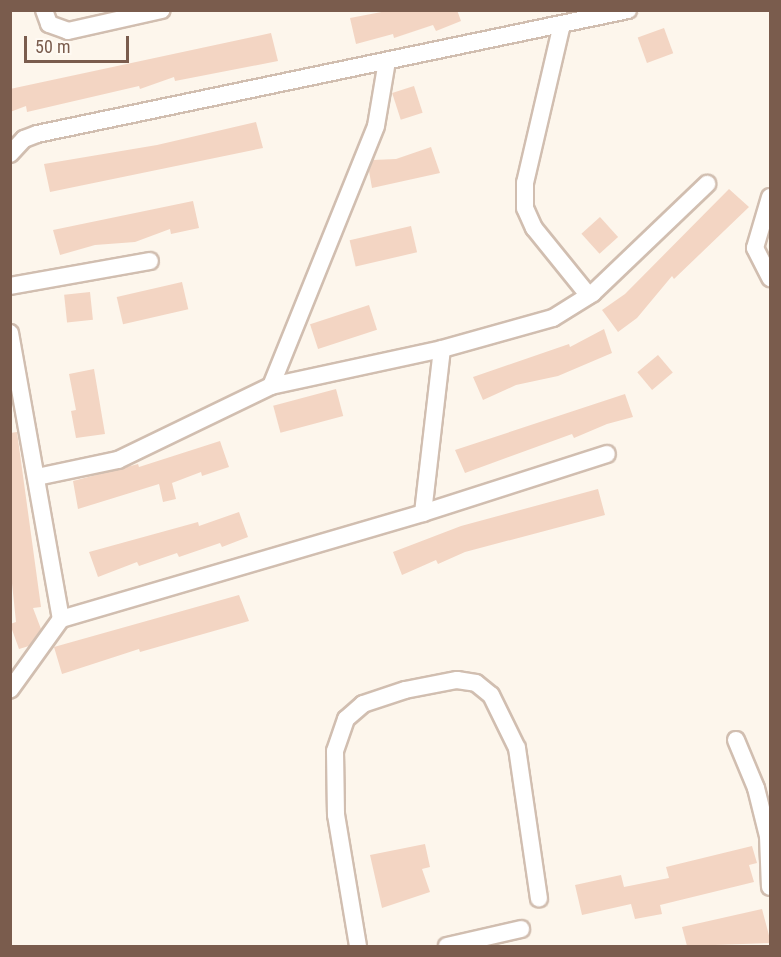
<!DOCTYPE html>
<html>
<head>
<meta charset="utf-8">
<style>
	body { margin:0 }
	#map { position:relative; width:781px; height:957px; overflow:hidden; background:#fdf6ec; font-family:"Roboto Condensed",sans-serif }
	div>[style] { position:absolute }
	.building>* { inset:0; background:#f3d5c3; transform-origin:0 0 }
	.roads { filter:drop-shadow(2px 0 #d1beb0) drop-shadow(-2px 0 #d1beb0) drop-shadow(0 2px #d1beb0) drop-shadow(0 -2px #d1beb0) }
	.street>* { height:16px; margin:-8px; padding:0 8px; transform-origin:8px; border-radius:8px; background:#fff }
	span { translate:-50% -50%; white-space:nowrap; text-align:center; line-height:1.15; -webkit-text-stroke:5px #fffaf3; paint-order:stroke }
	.frame { position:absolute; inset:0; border:12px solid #7a5c4d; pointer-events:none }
	.scale { position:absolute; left:24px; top:36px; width:105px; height:27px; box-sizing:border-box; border:3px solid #7a5c4d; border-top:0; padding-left:8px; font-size:18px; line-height:21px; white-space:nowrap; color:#7a5c4d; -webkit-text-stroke:4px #fffaf3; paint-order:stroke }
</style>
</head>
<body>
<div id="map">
	<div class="building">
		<div style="clip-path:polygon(392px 10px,457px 10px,461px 21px,436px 31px,433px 25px,394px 38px,393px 34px,356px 44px,350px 18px)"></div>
		<div style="left:664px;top:28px;width:27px;height:28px;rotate:70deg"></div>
		<div style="clip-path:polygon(271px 33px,278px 61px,175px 81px,174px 77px,140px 89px,139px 86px,27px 112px,26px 106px,10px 112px,10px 89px)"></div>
		<div style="left:414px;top:86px;width:28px;height:23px;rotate:72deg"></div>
		<div style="clip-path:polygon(256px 122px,263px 148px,50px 192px,44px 164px,157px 145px)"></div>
		<div style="clip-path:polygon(431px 147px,440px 173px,372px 188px,369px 171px,373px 160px,396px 159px)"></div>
		<div style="clip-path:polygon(729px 189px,749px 207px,674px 279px,672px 276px,637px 318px,618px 332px,602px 310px,625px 294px)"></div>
		<div style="clip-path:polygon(193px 201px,199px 228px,171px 234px,170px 229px,135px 242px,95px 245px,60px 255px,53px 230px)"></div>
		<div style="left:600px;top:217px;width:27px;height:25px;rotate:48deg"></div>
		<div style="left:411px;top:226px;width:27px;height:63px;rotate:77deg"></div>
		<div style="left:182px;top:282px;width:28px;height:67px;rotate:77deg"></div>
		<div style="left:90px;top:292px;width:28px;height:26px;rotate:84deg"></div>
		<div style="left:369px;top:305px;width:26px;height:62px;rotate:72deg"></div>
		<div style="clip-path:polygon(604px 329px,612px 353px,558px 376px,516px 385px,483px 400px,473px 377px,569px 344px,570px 347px)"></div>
		<div style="left:658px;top:355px;width:23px;height:27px;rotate:50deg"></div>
		<div style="clip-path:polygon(94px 369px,105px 434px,76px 438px,71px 411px,76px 410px,69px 374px)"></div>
		<div style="left:336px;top:389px;width:28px;height:65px;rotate:75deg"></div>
		<div style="clip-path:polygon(625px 394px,633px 417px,607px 424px,574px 438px,572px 434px,465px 473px,455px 450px)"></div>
		<div style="clip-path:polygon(17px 432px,41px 607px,33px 608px,41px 629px,29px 646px,19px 649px,10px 624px,16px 622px,10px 564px,10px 433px)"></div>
		<div style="clip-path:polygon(220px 441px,229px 467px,202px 476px,201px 472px,172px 483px,176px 499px,163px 502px,159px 484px,78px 509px,73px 481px,138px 464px,139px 467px)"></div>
		<div style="clip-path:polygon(598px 489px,605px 515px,465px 552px,438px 564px,436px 560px,402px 575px,393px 552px,461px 526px)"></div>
		<div style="clip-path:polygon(239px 512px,248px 537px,222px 547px,220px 543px,179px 557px,177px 553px,139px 566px,137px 562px,98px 577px,89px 552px,198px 522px,199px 526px)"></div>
		<div style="clip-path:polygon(239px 595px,249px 621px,140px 652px,139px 649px,62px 674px,54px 647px)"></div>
		<div style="clip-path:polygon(425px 844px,430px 867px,422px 869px,430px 892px,382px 908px,370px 855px)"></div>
		<div style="clip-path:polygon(752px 846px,757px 863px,749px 865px,754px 882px,660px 905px,662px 914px,635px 919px,631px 904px,582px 915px,575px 885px,621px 875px,624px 887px,669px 878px,666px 867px)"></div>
		<div style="clip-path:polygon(762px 909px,771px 943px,687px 946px,682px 927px)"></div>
	</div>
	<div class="roads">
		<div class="street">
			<div style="left:44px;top:10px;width:15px;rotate:70deg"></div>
			<div style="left:49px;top:24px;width:20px;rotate:20deg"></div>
			<div style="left:68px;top:31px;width:96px;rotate:-12.6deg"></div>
			<div style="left:562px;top:24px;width:163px;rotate:103.1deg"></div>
			<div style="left:525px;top:183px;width:25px;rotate:90deg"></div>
			<div style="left:525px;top:208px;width:22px;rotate:66deg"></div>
			<div style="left:534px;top:228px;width:87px;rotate:51deg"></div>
			<div style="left:10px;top:154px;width:21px;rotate:-47deg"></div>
			<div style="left:24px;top:139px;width:14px;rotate:-21deg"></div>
			<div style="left:37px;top:134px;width:604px;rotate:-11.85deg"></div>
			<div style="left:770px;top:197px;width:53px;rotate:106.4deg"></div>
			<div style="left:755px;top:248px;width:34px;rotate:63deg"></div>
			<div style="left:10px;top:286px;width:142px;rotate:-10.1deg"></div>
			<div style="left:10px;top:333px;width:291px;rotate:79.9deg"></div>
			<div style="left:61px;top:619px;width:87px;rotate:125.7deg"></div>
			<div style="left:271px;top:386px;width:175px;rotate:-12.2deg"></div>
			<div style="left:442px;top:349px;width:115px;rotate:-15.6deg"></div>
			<div style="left:553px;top:318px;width:47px;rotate:-32deg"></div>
			<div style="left:593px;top:293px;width:158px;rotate:-43.7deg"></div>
			<div style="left:37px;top:477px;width:83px;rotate:-11.9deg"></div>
			<div style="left:118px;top:460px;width:170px;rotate:-25.8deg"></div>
			<div style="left:271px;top:386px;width:280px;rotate:-68deg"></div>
			<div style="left:376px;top:126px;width:66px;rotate:-80.4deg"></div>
			<div style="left:423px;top:513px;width:165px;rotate:-83.4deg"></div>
			<div style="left:61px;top:619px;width:377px;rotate:-16.3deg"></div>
			<div style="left:423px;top:513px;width:193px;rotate:-17.8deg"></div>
			<div style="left:736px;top:740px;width:52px;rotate:67.4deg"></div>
			<div style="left:756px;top:788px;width:49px;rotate:76deg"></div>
			<div style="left:768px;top:836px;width:51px;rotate:87.8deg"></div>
			<div style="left:358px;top:946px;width:133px;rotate:-99.5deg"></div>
			<div style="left:336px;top:815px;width:64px;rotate:-90.9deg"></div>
			<div style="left:335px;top:751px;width:34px;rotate:-71deg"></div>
			<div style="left:346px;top:719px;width:23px;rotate:-41deg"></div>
			<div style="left:363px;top:704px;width:44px;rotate:-18.4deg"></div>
			<div style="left:405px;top:690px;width:53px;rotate:-10.9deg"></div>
			<div style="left:457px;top:680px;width:19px;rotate:9deg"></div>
			<div style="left:476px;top:683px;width:19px;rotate:39deg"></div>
			<div style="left:491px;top:695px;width:59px;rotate:63.9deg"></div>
			<div style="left:517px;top:748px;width:152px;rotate:81.7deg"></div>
			<div style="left:447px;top:946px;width:76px;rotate:-12.9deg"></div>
		</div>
	</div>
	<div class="frame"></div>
	<div class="scale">50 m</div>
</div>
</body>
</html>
